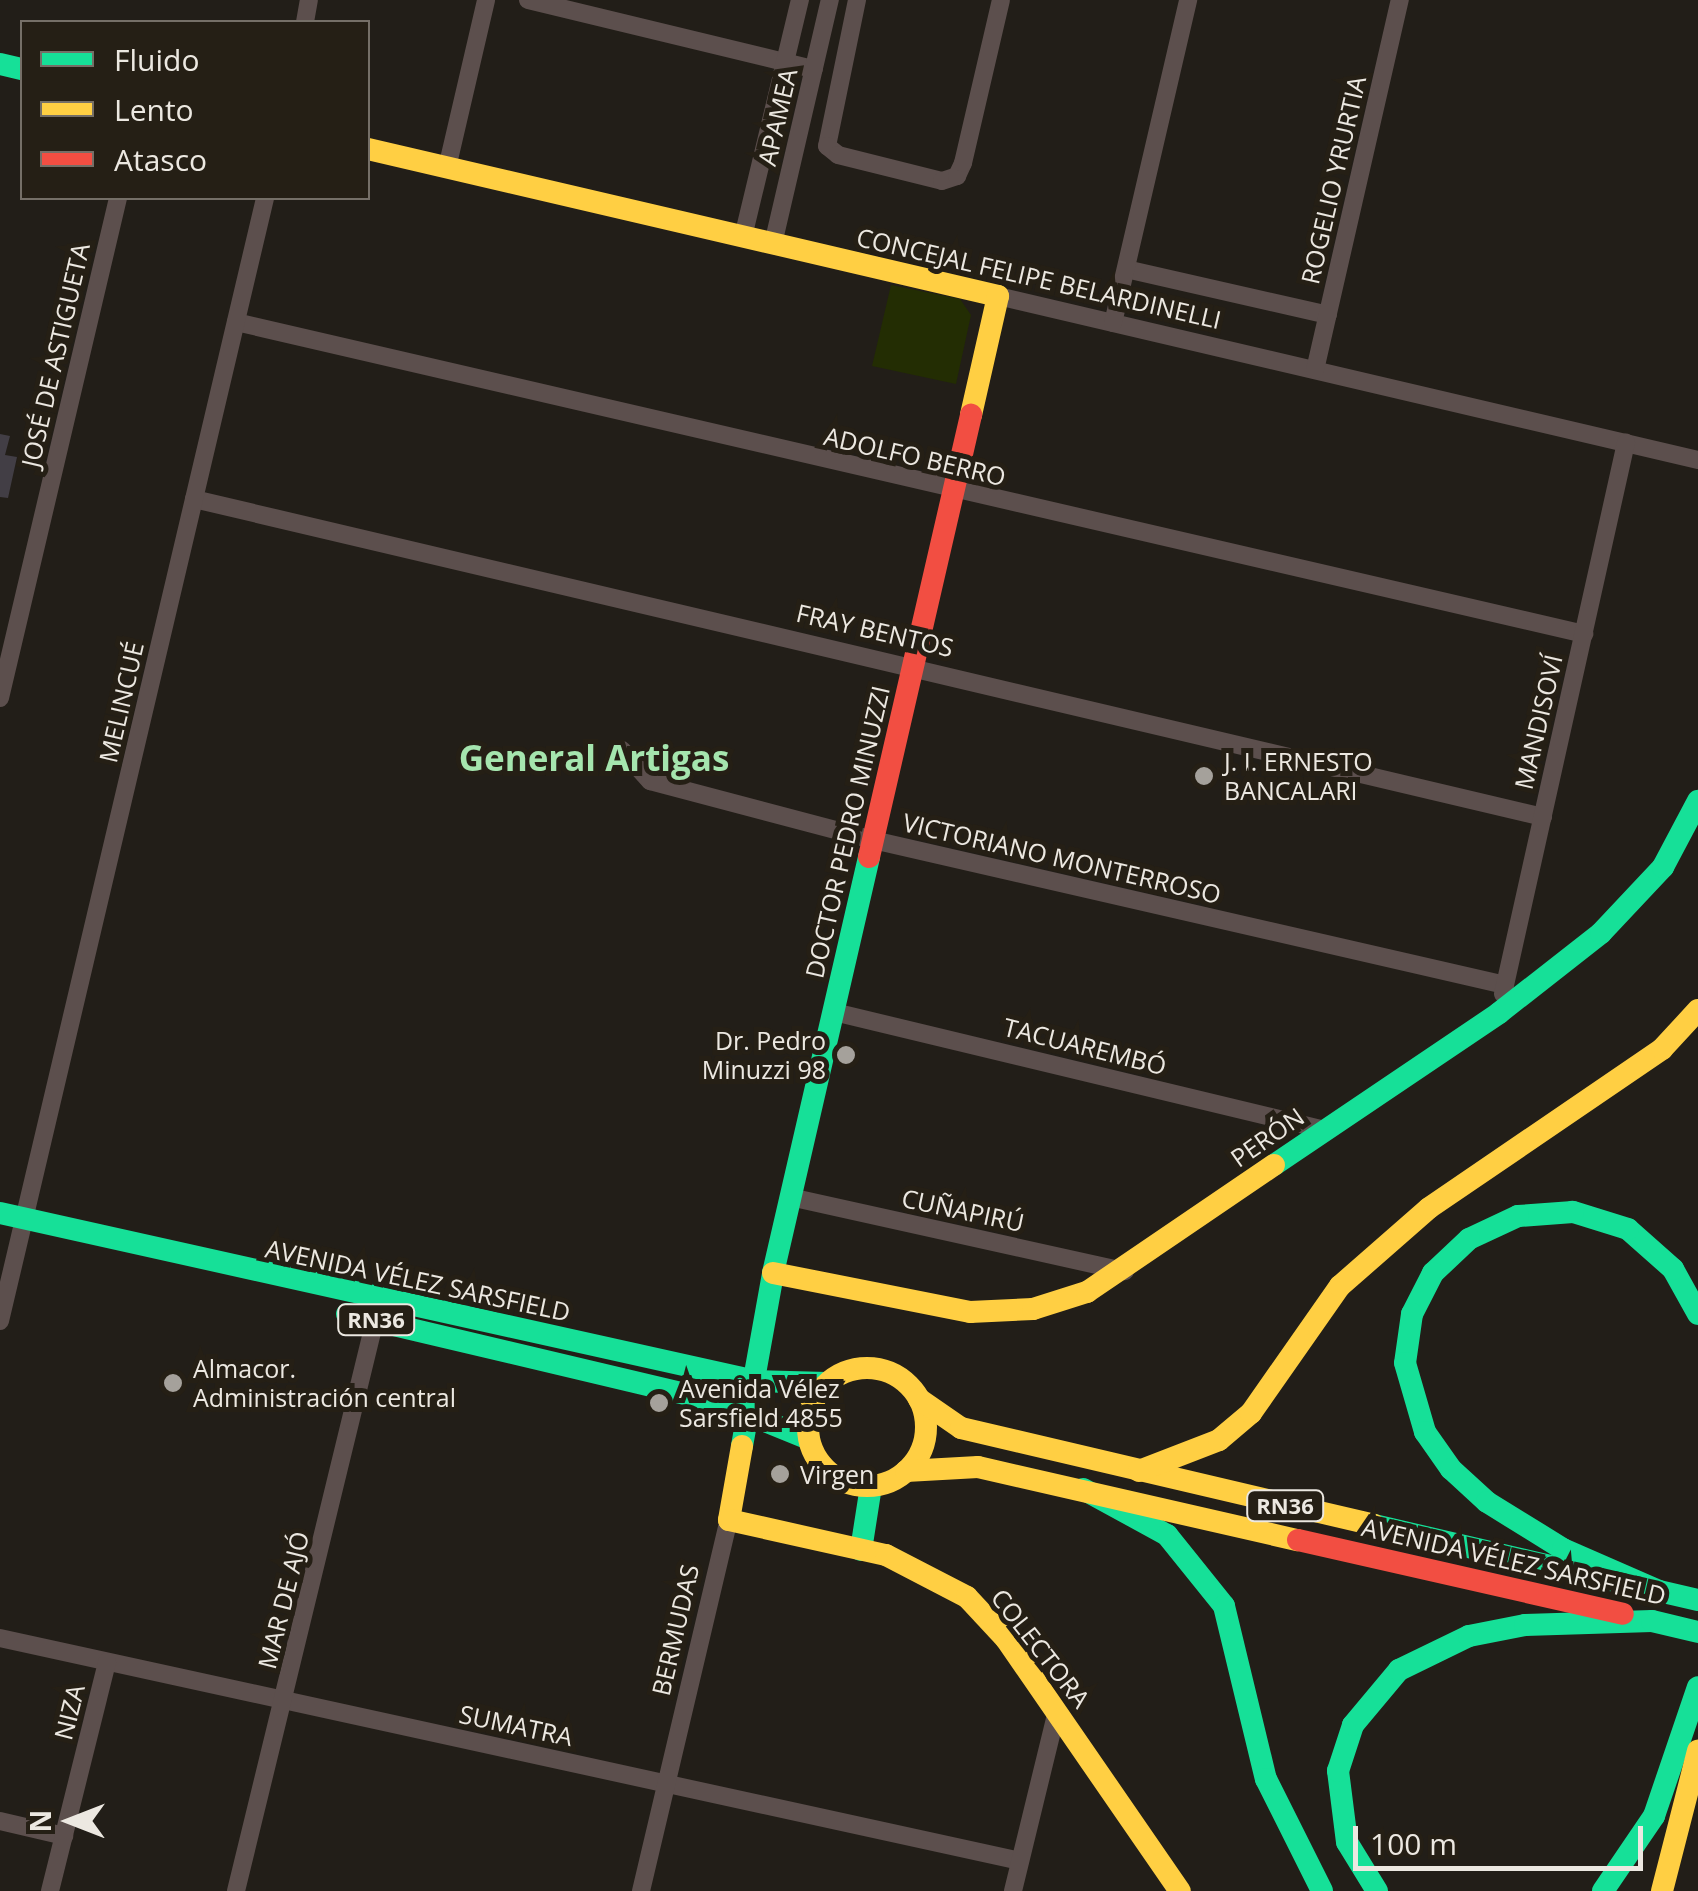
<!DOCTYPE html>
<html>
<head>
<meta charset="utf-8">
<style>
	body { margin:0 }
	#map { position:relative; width:1698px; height:1891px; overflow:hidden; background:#221e18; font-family:"Open Sans",sans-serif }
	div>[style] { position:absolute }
	.green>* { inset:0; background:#232d03 }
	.building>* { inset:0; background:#423e45 }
	.street>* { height:18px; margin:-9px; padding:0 9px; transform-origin:9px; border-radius:9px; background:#5c4f4d }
	.fast>* { height:22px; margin:-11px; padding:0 11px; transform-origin:11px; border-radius:11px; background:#16e098 }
	.slow>* { height:22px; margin:-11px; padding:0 11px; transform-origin:11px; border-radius:11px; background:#ffcf43 }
	.slow>.ring { margin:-11px; padding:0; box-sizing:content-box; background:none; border:22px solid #ffcf43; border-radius:50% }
	.jam>* { height:22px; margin:-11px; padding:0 11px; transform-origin:11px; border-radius:11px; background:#f24e42 }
	.dots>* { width:28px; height:28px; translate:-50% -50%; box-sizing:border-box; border:5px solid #251f15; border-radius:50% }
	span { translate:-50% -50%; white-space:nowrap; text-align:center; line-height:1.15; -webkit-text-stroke:10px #251f15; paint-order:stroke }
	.shield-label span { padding:2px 8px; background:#251f15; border:2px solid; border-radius:8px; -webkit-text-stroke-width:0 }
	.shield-label { font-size:22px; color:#ece8e1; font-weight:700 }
	.street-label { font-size:25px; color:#ece8e1 }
	.poi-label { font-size:25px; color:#ece8e1 }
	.left { translate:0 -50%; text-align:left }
	.right { translate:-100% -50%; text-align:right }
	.district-label { font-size:35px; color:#a5e5ae; font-weight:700 }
	.legend { position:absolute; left:20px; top:20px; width:350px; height:180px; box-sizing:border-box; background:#251f15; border:2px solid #756f67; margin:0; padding:12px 18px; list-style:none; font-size:30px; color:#ece8e1 }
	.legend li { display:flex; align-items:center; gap:20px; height:50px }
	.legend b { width:50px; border:2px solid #756f67 }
	.north { position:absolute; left:20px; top:1771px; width:100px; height:100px; -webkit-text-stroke:8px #251f15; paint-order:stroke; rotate:270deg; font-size:28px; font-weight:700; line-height:40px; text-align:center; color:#ece8e1 }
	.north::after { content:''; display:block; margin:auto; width:35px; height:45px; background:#ece8e1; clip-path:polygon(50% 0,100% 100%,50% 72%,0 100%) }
	.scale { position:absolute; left:1353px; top:1826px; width:290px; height:45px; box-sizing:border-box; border:5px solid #ece8e1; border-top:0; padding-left:12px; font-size:30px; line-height:35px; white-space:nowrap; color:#ece8e1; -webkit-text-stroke:8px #251f15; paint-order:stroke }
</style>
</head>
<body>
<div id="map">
	<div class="green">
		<div style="clip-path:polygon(891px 285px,960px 299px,971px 315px,956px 384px,872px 366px)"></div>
	</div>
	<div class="building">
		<div style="clip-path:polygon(0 434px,10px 436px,5px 455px,17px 457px,8px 498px,0 497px)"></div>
	</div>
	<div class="street">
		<div style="left:528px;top:0;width:294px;rotate:13.6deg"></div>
		<div style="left:857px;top:0;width:149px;rotate:101.6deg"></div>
		<div style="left:827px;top:146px;width:14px;rotate:39deg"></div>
		<div style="left:838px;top:155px;width:107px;rotate:14deg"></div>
		<div style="left:942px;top:181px;width:16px;rotate:-18deg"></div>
		<div style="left:957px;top:176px;width:14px;rotate:-65deg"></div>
		<div style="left:963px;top:163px;width:167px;rotate:-76.9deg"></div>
		<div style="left:305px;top:22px;width:22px;rotate:-80deg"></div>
		<div style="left:447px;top:168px;width:172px;rotate:-76.9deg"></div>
		<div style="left:743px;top:237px;width:244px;rotate:-76.5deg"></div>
		<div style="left:773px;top:244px;width:251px;rotate:-76.9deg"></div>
		<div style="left:1126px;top:269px;width:207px;rotate:12.8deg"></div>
		<div style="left:998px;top:296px;width:719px;rotate:13.19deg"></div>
		<div style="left:236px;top:322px;width:1384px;rotate:13.03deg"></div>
		<div style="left:1113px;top:323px;width:332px;rotate:-76.9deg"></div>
		<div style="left:1315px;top:370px;width:380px;rotate:-77.1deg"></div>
		<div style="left:194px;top:499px;width:1386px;rotate:13.26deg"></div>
		<div style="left:0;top:698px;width:514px;rotate:-76.72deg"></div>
		<div style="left:622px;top:750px;width:42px;rotate:47.9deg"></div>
		<div style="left:650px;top:781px;width:231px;rotate:14.8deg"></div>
		<div style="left:873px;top:840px;width:648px;rotate:12.92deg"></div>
		<div style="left:1503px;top:994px;width:565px;rotate:-77.42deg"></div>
		<div style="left:834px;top:1012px;width:505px;rotate:13.51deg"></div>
		<div style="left:790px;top:1197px;width:343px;rotate:12.5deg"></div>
		<div style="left:0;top:1321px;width:1154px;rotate:-76.72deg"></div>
		<div style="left:0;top:1638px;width:1044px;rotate:12.33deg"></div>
		<div style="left:0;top:1821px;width:66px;rotate:13.2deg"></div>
		<div style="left:50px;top:1891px;width:236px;rotate:-76deg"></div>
		<div style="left:236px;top:1891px;width:588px;rotate:-76.32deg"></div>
		<div style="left:641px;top:1891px;width:381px;rotate:-76.7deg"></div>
		<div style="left:1013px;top:1891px;width:185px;rotate:-76.3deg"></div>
	</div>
	<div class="fast">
		<div style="left:0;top:64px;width:23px;rotate:13deg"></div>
		<div style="left:1274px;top:1165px;width:272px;rotate:-34deg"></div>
		<div style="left:1499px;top:1013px;width:130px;rotate:-38.1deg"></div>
		<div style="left:1601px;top:933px;width:91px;rotate:-46.8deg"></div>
		<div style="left:1663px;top:867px;width:75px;rotate:-62.1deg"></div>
		<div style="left:0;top:1213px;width:773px;rotate:12.54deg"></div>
		<div style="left:755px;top:1381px;width:72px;rotate:1.6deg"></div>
		<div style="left:347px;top:1314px;width:379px;rotate:13.3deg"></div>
		<div style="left:716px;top:1401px;width:100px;rotate:22.2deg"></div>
		<div style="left:1698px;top:1314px;width:51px;rotate:-119.1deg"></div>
		<div style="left:1673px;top:1269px;width:60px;rotate:-138.4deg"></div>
		<div style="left:1628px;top:1229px;width:58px;rotate:-162.8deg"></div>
		<div style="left:1573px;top:1212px;width:55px;rotate:175.8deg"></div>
		<div style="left:1518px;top:1216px;width:54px;rotate:154.9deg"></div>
		<div style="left:1469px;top:1239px;width:50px;rotate:136.6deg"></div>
		<div style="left:1433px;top:1273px;width:46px;rotate:117.1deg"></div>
		<div style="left:1412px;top:1314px;width:49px;rotate:98.1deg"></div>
		<div style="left:1405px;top:1363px;width:72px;rotate:73.8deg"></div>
		<div style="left:1425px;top:1432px;width:45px;rotate:54.9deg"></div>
		<div style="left:1451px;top:1469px;width:49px;rotate:42.5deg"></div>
		<div style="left:1487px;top:1502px;width:89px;rotate:31.7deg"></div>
		<div style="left:1563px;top:1549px;width:105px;rotate:23.6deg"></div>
		<div style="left:1659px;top:1591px;width:40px;rotate:13deg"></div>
		<div style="left:742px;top:1446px;width:176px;rotate:-79.8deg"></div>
		<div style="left:773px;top:1273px;width:427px;rotate:-77deg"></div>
		<div style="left:1083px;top:1489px;width:96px;rotate:28.7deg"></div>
		<div style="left:1167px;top:1535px;width:91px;rotate:51.2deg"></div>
		<div style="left:1224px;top:1606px;width:178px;rotate:76.4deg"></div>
		<div style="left:1266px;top:1779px;width:125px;rotate:63.4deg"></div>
		<div style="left:1374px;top:1525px;width:246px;rotate:13.1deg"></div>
		<div style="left:861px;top:1550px;width:65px;rotate:-81.1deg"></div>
		<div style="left:1377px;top:1891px;width:57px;rotate:-121.5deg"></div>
		<div style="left:1347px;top:1842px;width:72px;rotate:-97.2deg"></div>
		<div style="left:1338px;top:1771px;width:48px;rotate:-71.9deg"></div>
		<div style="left:1353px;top:1725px;width:72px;rotate:-50.1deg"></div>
		<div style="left:1399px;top:1670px;width:78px;rotate:-25.9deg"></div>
		<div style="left:1469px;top:1636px;width:57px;rotate:-11.1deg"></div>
		<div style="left:1525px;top:1625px;width:127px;rotate:-1.8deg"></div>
		<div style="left:1652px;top:1621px;width:47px;rotate:13.4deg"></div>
		<div style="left:1603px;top:1891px;width:91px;rotate:-55.8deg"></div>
		<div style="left:1654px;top:1816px;width:136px;rotate:-71.2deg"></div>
	</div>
	<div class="slow">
		<div style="left:368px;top:149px;width:647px;rotate:13.13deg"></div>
		<div style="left:998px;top:296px;width:122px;rotate:102.8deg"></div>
		<div style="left:773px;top:1273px;width:201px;rotate:11.2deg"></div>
		<div style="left:970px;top:1312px;width:63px;rotate:-2.7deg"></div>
		<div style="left:1033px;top:1309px;width:57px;rotate:-17.5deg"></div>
		<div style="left:1087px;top:1292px;width:226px;rotate:-34.2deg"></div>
		<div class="ring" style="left:808px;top:1368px;width:96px;height:96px"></div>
		<div style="left:919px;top:1399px;width:51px;rotate:34.6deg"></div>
		<div style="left:961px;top:1428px;width:424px;rotate:13.2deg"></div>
		<div style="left:742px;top:1446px;width:75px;rotate:100deg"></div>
		<div style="left:729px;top:1520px;width:161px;rotate:12.6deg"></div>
		<div style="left:886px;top:1555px;width:91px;rotate:27.4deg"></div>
		<div style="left:967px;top:1597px;width:57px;rotate:47.1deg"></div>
		<div style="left:1006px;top:1639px;width:306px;rotate:55.4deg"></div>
		<div style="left:906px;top:1471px;width:72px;rotate:-3.2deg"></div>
		<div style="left:978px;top:1467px;width:328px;rotate:12.9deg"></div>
		<div style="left:1139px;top:1471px;width:86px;rotate:-21.2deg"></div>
		<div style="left:1219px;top:1440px;width:42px;rotate:-40.2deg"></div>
		<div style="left:1251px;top:1413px;width:155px;rotate:-55deg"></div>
		<div style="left:1340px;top:1286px;width:118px;rotate:-41.2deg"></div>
		<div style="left:1429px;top:1208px;width:282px;rotate:-34.3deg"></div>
		<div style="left:1662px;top:1049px;width:53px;rotate:-47.3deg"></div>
		<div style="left:1662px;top:1891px;width:145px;rotate:-75.6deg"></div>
	</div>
	<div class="jam">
		<div style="left:869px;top:857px;width:454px;rotate:-77deg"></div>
		<div style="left:1298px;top:1540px;width:333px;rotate:12.8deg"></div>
	</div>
	<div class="dots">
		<div style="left:1204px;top:776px;background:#a5a19b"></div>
		<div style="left:846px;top:1055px;background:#a5a19b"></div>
		<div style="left:173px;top:1383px;background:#a5a19b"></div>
		<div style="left:659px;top:1403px;background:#a5a19b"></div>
		<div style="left:780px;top:1474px;background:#a5a19b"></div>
	</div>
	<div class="shield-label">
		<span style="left:376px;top:1320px">RN36</span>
		<span style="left:1285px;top:1506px">RN36</span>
	</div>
	<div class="street-label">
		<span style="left:777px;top:117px;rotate:-77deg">APAMEA</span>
		<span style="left:1333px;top:180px;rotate:-77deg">ROGELIO YRURTIA</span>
		<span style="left:1039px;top:278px;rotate:13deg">CONCEJAL FELIPE BELARDINELLI</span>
		<span style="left:55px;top:355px;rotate:-77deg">JOSÉ DE ASTIGUETA</span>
		<span style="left:915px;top:456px;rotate:13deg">ADOLFO BERRO</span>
		<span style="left:875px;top:630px;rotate:13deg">FRAY BENTOS</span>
		<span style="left:121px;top:702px;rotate:-77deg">MELINCUÉ</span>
		<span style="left:1538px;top:722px;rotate:-77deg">MANDISOVÍ</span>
		<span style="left:847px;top:832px;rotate:-77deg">DOCTOR PEDRO MINUZZI</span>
		<span style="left:1062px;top:858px;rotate:13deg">VICTORIANO MONTERROSO</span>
		<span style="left:1085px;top:1046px;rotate:14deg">TACUAREMBÓ</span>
		<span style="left:1267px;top:1137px;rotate:-35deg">PERÓN</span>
		<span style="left:963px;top:1210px;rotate:12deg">CUÑAPIRÚ</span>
		<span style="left:418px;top:1280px;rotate:12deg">AVENIDA VÉLEZ SARSFIELD</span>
		<span style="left:1514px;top:1561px;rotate:13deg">AVENIDA VÉLEZ SARSFIELD</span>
		<span style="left:283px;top:1600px;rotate:-76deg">MAR DE AJÓ</span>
		<span style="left:675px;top:1630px;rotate:-77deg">BERMUDAS</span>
		<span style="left:1041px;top:1648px;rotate:52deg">COLECTORA</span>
		<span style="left:69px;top:1712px;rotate:-76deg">NIZA</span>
		<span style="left:516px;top:1725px;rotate:12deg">SUMATRA</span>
	</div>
	<div class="poi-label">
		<span class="left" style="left:1224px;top:776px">J. I. ERNESTO<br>BANCALARI</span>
		<span class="right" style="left:826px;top:1055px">Dr. Pedro<br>Minuzzi 98</span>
		<span class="left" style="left:193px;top:1383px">Almacor.<br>Administración central</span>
		<span class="left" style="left:679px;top:1403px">Avenida Vélez<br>Sarsfield 4855</span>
		<span class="left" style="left:800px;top:1474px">Virgen</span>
	</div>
	<div class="district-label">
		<span style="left:594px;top:758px">General Artigas</span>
	</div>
	<ul class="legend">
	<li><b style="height:12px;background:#16e098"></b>Fluido</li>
	<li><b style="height:12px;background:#ffcf43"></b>Lento</li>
	<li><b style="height:12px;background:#f24e42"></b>Atasco</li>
	</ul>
	<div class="north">N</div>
	<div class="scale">100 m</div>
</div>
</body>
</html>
